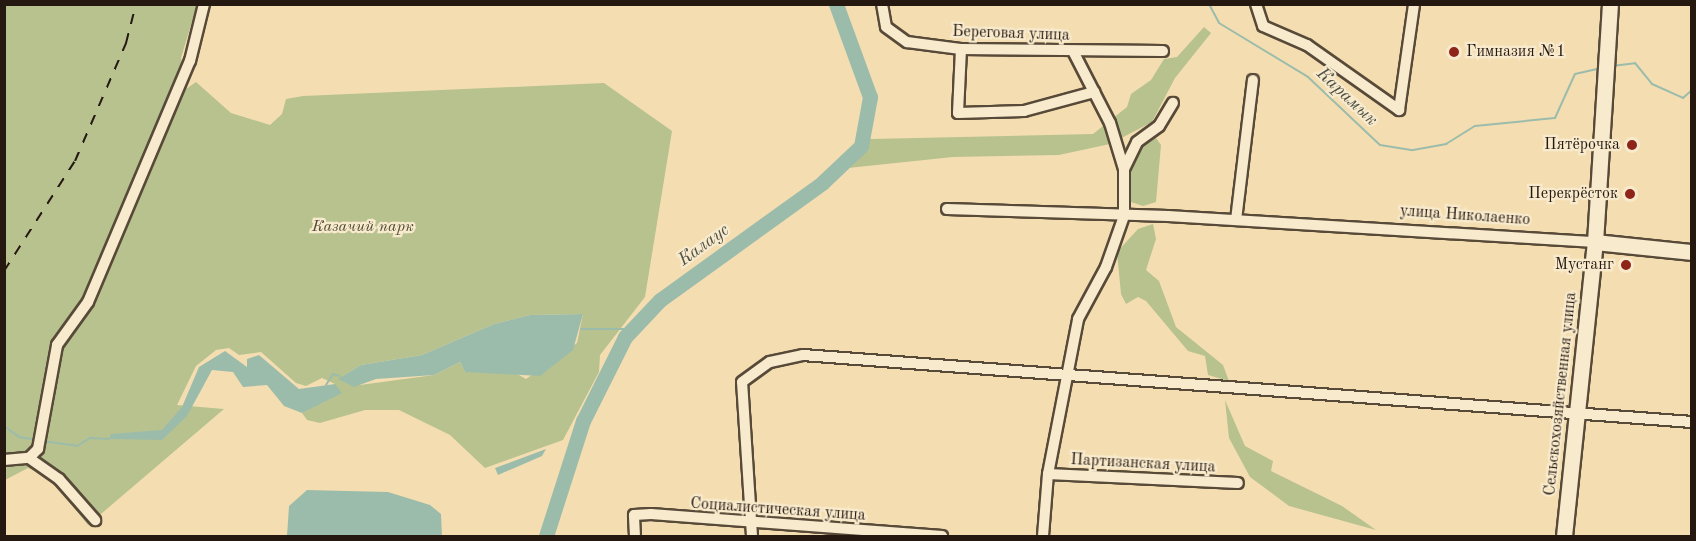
<!DOCTYPE html>
<html>
<head>
<meta charset="utf-8">
<style>
	body { margin:0 }
	#map { position:relative; width:1696px; height:541px; overflow:hidden; background:#f4deb1; font-family:"Old Standard TT",serif }
	div>[style] { position:absolute }
	.green>* { inset:0; background:#b8c28e }
	.water>* { inset:0; background:#9cbcab }
	.stream>* { height:2px; margin:-1px; padding:0 1px; transform-origin:1px; border-radius:1px; background:#9cbcab }
	.river>* { height:15px; margin:-7.5px; padding:0 7.5px; transform-origin:7.5px; border-radius:7.5px; background:#9cbcab }
	.roads { filter:drop-shadow(2px 0 #584a39) drop-shadow(-2px 0 #584a39) drop-shadow(0 2px #584a39) drop-shadow(0 -2px #584a39) }
	.street>* { height:10px; margin:-5px; padding:0 5px; transform-origin:5px; border-radius:5px; background:#f8eacc }
	.secondary>* { height:15px; margin:-7.5px; padding:0 7.5px; transform-origin:7.5px; border-radius:7.5px; background:#f8eacc }
	.rail>* { height:2px; margin-top:-1px; transform-origin:0; background:repeating-linear-gradient(90deg,#241811 0 10px,transparent 0 20px) }
	.dots>* { width:16px; height:16px; translate:-50% -50%; box-sizing:border-box; border:3px solid #f8eacc; border-radius:50% }
	span { translate:-50% -50%; white-space:nowrap; text-align:center; line-height:1.15; -webkit-text-stroke:4.5px #f8eacc; paint-order:stroke }
	.street-label { font-size:16px; color:#241811 }
	.poi-label { font-size:16px; color:#241811 }
	.left { translate:0 -50%; text-align:left }
	.right { translate:-100% -50%; text-align:right }
	.park-label { font-size:16px; color:#504b36; font-style:italic }
	.water-label { font-size:18px; color:#4e5147; font-style:italic }
	.frame { position:absolute; inset:0; border:6px solid #241811; pointer-events:none }
</style>
</head>
<body>
<div id="map">
	<div class="green">
		<div style="clip-path:polygon(evenodd,5px 5px,197px 5px,181px 58px,186px 89px,196px 82px,231px 113px,270px 125px,282px 114px,286px 99px,303px 96px,604px 83px,672px 131px,645px 297px,600px 355px,599px 372px,563px 440px,485px 468px,450px 435px,399px 410px,365px 410px,320px 423px,307px 420px,302px 413px,332px 395px,335px 384px,322px 378px,306px 386px,296px 383px,261px 352px,239px 355px,229px 348px,216px 350px,196px 366px,177px 405px,224px 409px,88px 525px,48px 476px,28px 468px,5px 480px,5px 5px,583px 314px,577px 343px,526px 379px,512px 371px,465px 372px,460px 362px,434px 375px,360px 385px,343px 376px,361px 365px,422px 355px,494px 324px,530px 315px,583px 314px)"></div>
		<div style="clip-path:polygon(1204px 27px,1211px 33px,1175px 78px,1152px 122px,1110px 144px,1059px 155px,953px 157px,848px 168px,870px 139px,1093px 134px,1127px 107px,1131px 94px,1151px 80px,1164px 59px,1177px 57px)"></div>
		<div style="clip-path:polygon(1156px 138px,1161px 145px,1156px 202px,1143px 206px,1131px 202px,1128px 179px,1139px 149px)"></div>
		<div style="clip-path:polygon(1153px 224px,1156px 239px,1146px 270px,1159px 281px,1176px 327px,1223px 365px,1229px 381px,1208px 375px,1205px 356px,1188px 351px,1146px 301px,1138px 297px,1126px 304px,1121px 294px,1117px 252px,1138px 229px)"></div>
		<div style="clip-path:polygon(1225px 400px,1245px 446px,1273px 461px,1271px 471px,1342px 506px,1376px 530px,1289px 506px,1250px 477px,1229px 438px)"></div>
	</div>
	<div class="water">
		<div style="clip-path:polygon(583px 314px,573px 350px,540px 376px,465px 372px,460px 362px,434px 375px,376px 379px,354px 387px,338px 379px,361px 365px,422px 355px,494px 324px,530px 315px)"></div>
		<div style="clip-path:polygon(225px 351px,247px 367px,247px 359px,259px 355px,299px 389px,335px 384px,342px 393px,302px 413px,284px 406px,267px 385px,243px 387px,233px 372px,212px 370px,187px 416px,162px 440px,109px 439px,111px 434px,162px 430px,182px 407px,199px 367px)"></div>
		<div style="clip-path:polygon(546px 449px,542px 456px,498px 475px,495px 468px)"></div>
		<div style="clip-path:polygon(307px 490px,388px 492px,430px 505px,441px 514px,442px 536px,287px 536px,289px 506px)"></div>
	</div>
	<div class="stream">
		<div style="left:1209px;top:4px;width:21px;rotate:62deg"></div>
		<div style="left:1219px;top:23px;width:104px;rotate:31.2deg"></div>
		<div style="left:1308px;top:77px;width:99px;rotate:43.4deg"></div>
		<div style="left:1380px;top:145px;width:33px;rotate:9deg"></div>
		<div style="left:1413px;top:150px;width:34px;rotate:-10deg"></div>
		<div style="left:1446px;top:144px;width:34px;rotate:-32deg"></div>
		<div style="left:1475px;top:126px;width:80px;rotate:-5.7deg"></div>
		<div style="left:1555px;top:118px;width:48px;rotate:-65.6deg"></div>
		<div style="left:1575px;top:74px;width:26px;rotate:-13deg"></div>
		<div style="left:1612px;top:66px;width:23px;rotate:-7deg"></div>
		<div style="left:1635px;top:63px;width:27px;rotate:51deg"></div>
		<div style="left:1652px;top:84px;width:34px;rotate:24deg"></div>
		<div style="left:1683px;top:98px;width:12px;rotate:-42deg"></div>
		<div style="left:581px;top:329px;width:53px"></div>
		<div style="left:326px;top:385px;width:13px;rotate:-58deg"></div>
		<div style="left:333px;top:374px;width:7px;rotate:16deg"></div>
		<div style="left:4px;top:426px;width:19px;rotate:36deg"></div>
		<div style="left:19px;top:437px;width:18px;rotate:9deg"></div>
		<div style="left:43px;top:441px;width:34px;rotate:8deg"></div>
		<div style="left:77px;top:446px;width:15px;rotate:-32deg"></div>
		<div style="left:90px;top:438px;width:19px;rotate:3deg"></div>
	</div>
	<div class="river">
		<div style="left:546px;top:536px;width:121px;rotate:-72.2deg"></div>
		<div style="left:583px;top:421px;width:94px;rotate:-63.4deg"></div>
		<div style="left:625px;top:337px;width:51px;rotate:-46.6deg"></div>
		<div style="left:660px;top:300px;width:200px;rotate:-35.8deg"></div>
		<div style="left:822px;top:183px;width:54px;rotate:-43.5deg"></div>
		<div style="left:861px;top:146px;width:50px;rotate:-79.6deg"></div>
		<div style="left:870px;top:97px;width:99px;rotate:-110.1deg"></div>
	</div>
	<div class="roads">
		<div class="street">
			<div style="left:882px;top:4px;width:23px;rotate:80deg"></div>
			<div style="left:886px;top:27px;width:26px;rotate:36deg"></div>
			<div style="left:907px;top:42px;width:54px;rotate:7.4deg"></div>
			<div style="left:961px;top:49px;width:202px;rotate:0.6deg"></div>
			<div style="left:1256px;top:4px;width:23px;rotate:72deg"></div>
			<div style="left:1263px;top:26px;width:48px;rotate:23.4deg"></div>
			<div style="left:1307px;top:45px;width:113px;rotate:35.2deg"></div>
			<div style="left:1399px;top:110px;width:107px;rotate:-81.9deg"></div>
			<div style="left:961px;top:49px;width:64px;rotate:92.7deg"></div>
			<div style="left:958px;top:113px;width:66px;rotate:-1.7deg"></div>
			<div style="left:1024px;top:111px;width:73px;rotate:-15.2deg"></div>
			<div style="left:1124px;top:169px;width:30px;rotate:-64deg"></div>
			<div style="left:1137px;top:142px;width:27px;rotate:-36deg"></div>
			<div style="left:1159px;top:126px;width:27px;rotate:-59deg"></div>
			<div style="left:947px;top:209px;width:221px;rotate:1.8deg"></div>
			<div style="left:1168px;top:216px;width:428px;rotate:3.5deg"></div>
			<div style="left:1236px;top:220px;width:141px;rotate:-83.1deg"></div>
			<div style="left:29px;top:458px;width:37px;rotate:35deg"></div>
			<div style="left:59px;top:479px;width:55px;rotate:48.7deg"></div>
			<div style="left:4px;top:460px;width:25px;rotate:-5deg"></div>
			<div style="left:29px;top:458px;width:13px;rotate:-45deg"></div>
			<div style="left:38px;top:449px;width:106px;rotate:-79.6deg"></div>
			<div style="left:57px;top:345px;width:53px;rotate:-54.2deg"></div>
			<div style="left:88px;top:302px;width:262px;rotate:-67.1deg"></div>
			<div style="left:190px;top:61px;width:59px;rotate:-76.2deg"></div>
			<div style="left:1048px;top:474px;width:190px;rotate:2.7deg"></div>
			<div style="left:635px;top:536px;width:21px;rotate:-93deg"></div>
			<div style="left:634px;top:515px;width:17px;rotate:-3deg"></div>
			<div style="left:651px;top:514px;width:292px;rotate:4.3deg"></div>
			<div style="left:752px;top:536px;width:154px;rotate:-93.7deg"></div>
			<div style="left:742px;top:382px;width:34px;rotate:-36deg"></div>
			<div style="left:770px;top:362px;width:34px;rotate:-12deg"></div>
			<div style="left:803px;top:355px;width:892px;rotate:4.31deg"></div>
			<div style="left:1043px;top:536px;width:62px;rotate:-85.4deg"></div>
			<div style="left:1048px;top:474px;width:158px;rotate:-79deg"></div>
			<div style="left:1078px;top:319px;width:59px;rotate:-61.7deg"></div>
			<div style="left:1106px;top:267px;width:54px;rotate:-70.6deg"></div>
			<div style="left:1124px;top:216px;width:47px;rotate:-90deg"></div>
			<div style="left:1124px;top:169px;width:48px;rotate:-106.9deg"></div>
			<div style="left:1110px;top:123px;width:81px;rotate:-117.2deg"></div>
		</div>
		<div class="secondary">
			<div style="left:1595px;top:242px;width:98px;rotate:5.9deg"></div>
			<div style="left:1564px;top:536px;width:296px;rotate:-84deg"></div>
			<div style="left:1595px;top:242px;width:238px;rotate:-86.4deg"></div>
		</div>
	</div>
	<div class="rail">
		<div style="left:4px;top:271px;width:131px;rotate:-57.2deg"></div>
		<div style="left:75px;top:161px;width:129px;rotate:-66.6deg"></div>
		<div style="left:126px;top:43px;width:40px;rotate:-75.6deg"></div>
	</div>
	<div class="dots">
		<div style="left:1454px;top:52px;background:#8f2418"></div>
		<div style="left:1632px;top:145px;background:#8f2418"></div>
		<div style="left:1630px;top:194px;background:#8f2418"></div>
		<div style="left:1626px;top:265px;background:#8f2418"></div>
	</div>
	<div class="street-label">
		<span style="left:1011px;top:34px;rotate:2deg">Береговая улица</span>
		<span style="left:1465px;top:216px;rotate:4deg">улица Николаенко</span>
		<span style="left:1561px;top:394px;rotate:-84deg">Сельскохозяйственная улица</span>
		<span style="left:1143px;top:464px;rotate:3deg">Партизанская улица</span>
		<span style="left:778px;top:510px;rotate:4deg">Социалистическая улица</span>
	</div>
	<div class="poi-label">
		<span class="left" style="left:1466px;top:52px">Гимназия №1</span>
		<span class="right" style="left:1620px;top:145px">Пятёрочка</span>
		<span class="right" style="left:1618px;top:194px">Перекрёсток</span>
		<span class="right" style="left:1614px;top:265px">Мустанг</span>
	</div>
	<div class="park-label">
		<span style="left:363px;top:227px">Казачий парк</span>
	</div>
	<div class="water-label">
		<span style="left:1347px;top:97px;rotate:43deg">Карамык</span>
		<span style="left:704px;top:245px;rotate:-36deg">Калаус</span>
	</div>
	<div class="frame"></div>
</div>
</body>
</html>
